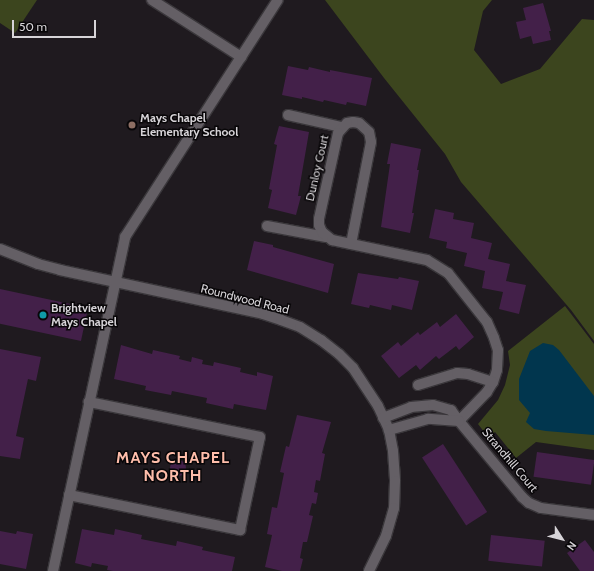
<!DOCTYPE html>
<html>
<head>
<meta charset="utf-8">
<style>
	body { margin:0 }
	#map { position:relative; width:594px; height:571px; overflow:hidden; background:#1f1a1f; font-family:Cabin,sans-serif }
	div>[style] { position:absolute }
	.green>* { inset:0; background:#3c451e }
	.water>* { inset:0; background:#01364e }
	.building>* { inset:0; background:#432049; transform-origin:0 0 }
	.round { border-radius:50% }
	.roads { filter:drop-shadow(1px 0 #3a373b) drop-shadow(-1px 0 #3a373b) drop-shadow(0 1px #3a373b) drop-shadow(0 -1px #3a373b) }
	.minor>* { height:10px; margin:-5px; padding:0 5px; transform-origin:5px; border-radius:5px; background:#645f65 }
	.dots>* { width:11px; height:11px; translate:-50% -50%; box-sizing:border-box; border:2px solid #080608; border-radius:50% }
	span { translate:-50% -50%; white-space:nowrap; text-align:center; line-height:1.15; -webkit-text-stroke:3px #080608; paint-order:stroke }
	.poi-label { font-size:12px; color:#d7d4d8; font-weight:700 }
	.left { translate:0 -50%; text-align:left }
	.street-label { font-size:12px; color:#d7d4d8 }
	.district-label { font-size:16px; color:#febdaa; font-weight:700; letter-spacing:1px }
	.north { position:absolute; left:542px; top:519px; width:40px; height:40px; -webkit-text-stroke:3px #080608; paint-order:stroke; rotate:126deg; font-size:11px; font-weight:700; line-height:16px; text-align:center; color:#d7d4d8 }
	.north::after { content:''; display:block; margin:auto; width:14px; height:18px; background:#d7d4d8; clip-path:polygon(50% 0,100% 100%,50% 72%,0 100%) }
	.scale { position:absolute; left:12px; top:20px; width:84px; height:18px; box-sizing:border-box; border:2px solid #d7d4d8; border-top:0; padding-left:5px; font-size:12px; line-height:14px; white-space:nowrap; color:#d7d4d8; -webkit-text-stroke:3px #080608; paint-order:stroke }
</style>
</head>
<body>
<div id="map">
	<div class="green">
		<div style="clip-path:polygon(0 0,37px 0,15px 33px,0 23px)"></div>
		<div style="clip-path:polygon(325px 0,492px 0,483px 11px,474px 50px,501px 84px,540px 69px,582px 19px,594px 20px,594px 341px,571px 310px,461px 182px,445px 154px,384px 78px)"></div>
		<div style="clip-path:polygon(565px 306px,594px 344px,594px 450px,536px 442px,516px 458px,495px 432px,488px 437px,478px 424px,498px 400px,505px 385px,510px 365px,508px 351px)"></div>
	</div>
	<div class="water">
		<div style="clip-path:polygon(543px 343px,553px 345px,559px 350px,594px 396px,594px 435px,546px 431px,534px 429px,526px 422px,530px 413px,519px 400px,519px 379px,530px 351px)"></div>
	</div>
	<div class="building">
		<div style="clip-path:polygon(543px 3px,551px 31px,549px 31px,551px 40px,533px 44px,531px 36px,520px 39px,516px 22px,526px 20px,523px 8px)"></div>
		<div style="clip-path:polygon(288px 66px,308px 70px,309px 67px,330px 72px,330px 70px,372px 78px,366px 106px,347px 102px,346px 105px,324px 100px,323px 102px,302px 97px,302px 99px,282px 95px)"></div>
		<div style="clip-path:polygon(279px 126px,309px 132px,298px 196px,301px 196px,296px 215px,268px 208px,272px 190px,269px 189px,277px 145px,274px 144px)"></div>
		<div style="clip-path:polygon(391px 143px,421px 149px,417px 170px,419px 170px,412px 213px,414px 213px,410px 233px,381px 227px,390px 164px,387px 164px)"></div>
		<div style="clip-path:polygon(435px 209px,454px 213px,453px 219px,474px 223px,471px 238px,492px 243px,488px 259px,510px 264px,506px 281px,526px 285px,519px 314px,499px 309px,503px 292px,482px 288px,485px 271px,464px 266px,467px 253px,446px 248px,447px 242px,429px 238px)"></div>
		<div style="clip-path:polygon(254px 241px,273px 245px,273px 247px,334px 264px,328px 293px,247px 270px)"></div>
		<div style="clip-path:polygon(358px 273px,398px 279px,399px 277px,419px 281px,412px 310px,392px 305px,391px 310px,370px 305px,369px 308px,351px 304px)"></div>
		<div style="left:0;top:289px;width:90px;height:34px;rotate:12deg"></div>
		<div style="clip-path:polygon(456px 314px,474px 337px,459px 350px,456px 346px,439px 359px,436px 356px,420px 370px,416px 365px,399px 378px,381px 356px,398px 342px,401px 346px,418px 332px,420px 335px,437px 322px,440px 327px)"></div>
		<div style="clip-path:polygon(121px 345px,152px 354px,153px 350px,180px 356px,179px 359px,191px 362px,192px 357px,203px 360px,202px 364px,213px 366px,214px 362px,241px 368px,240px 372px,257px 376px,257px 372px,273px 376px,266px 410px,234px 404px,233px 409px,206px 403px,207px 398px,172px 391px,171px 395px,145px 390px,146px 386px,114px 379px)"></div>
		<div style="clip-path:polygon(0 349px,41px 357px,36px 381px,28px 379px,16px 436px,24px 438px,20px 459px,0 456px)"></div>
		<div style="clip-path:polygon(297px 415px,331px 422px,322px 453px,325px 454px,320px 481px,316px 480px,314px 492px,318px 493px,316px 504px,312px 503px,309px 515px,313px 516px,307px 542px,303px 542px,300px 558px,303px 559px,300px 571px,282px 571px,265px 567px,272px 535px,267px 534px,272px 507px,277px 508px,284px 473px,280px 472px,286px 446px,289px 447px)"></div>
		<div style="left:443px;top:444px;width:81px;height:25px;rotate:57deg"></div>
		<div style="left:537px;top:452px;width:58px;height:25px;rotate:8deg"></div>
		<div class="round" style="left:170px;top:460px;width:16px;height:16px"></div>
		<div style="clip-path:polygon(82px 529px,114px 535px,115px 529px,142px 535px,141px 539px,176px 546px,177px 541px,203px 547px,202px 550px,235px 557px,232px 571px,113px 571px,107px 570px,108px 566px,92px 563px,91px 567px,75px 563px)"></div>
		<div style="clip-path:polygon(0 531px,16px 534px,17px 531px,33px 534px,26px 569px,0 564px)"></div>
		<div style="left:491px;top:535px;width:54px;height:26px;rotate:6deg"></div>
		<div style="clip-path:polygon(585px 540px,594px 552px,594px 571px,580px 571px,567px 553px)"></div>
	</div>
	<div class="roads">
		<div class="minor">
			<div style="left:152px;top:0;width:106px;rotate:32.6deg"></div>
			<div style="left:288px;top:115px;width:54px;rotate:12.8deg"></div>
			<div style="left:267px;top:226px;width:60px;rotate:10.6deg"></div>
			<div style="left:351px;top:244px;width:104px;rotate:-78.9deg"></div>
			<div style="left:371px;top:142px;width:10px;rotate:-101deg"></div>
			<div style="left:369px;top:132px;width:13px;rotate:-138deg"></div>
			<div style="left:359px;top:123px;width:6px;rotate:-171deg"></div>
			<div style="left:353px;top:122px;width:6px;rotate:171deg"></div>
			<div style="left:347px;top:123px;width:13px;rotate:132deg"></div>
			<div style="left:338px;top:133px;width:88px;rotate:102.5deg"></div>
			<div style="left:319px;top:219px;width:6px;rotate:90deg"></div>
			<div style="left:319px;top:225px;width:8px;rotate:67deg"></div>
			<div style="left:322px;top:232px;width:13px;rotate:39deg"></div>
			<div style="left:332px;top:240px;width:97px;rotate:11.9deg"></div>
			<div style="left:427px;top:260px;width:25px;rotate:32deg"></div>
			<div style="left:448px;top:273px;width:63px;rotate:51.5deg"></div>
			<div style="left:487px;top:322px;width:17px;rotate:66deg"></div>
			<div style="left:494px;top:338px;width:13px;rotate:72deg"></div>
			<div style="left:498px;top:350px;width:20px;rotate:93deg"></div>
			<div style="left:497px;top:370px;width:13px;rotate:108deg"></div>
			<div style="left:493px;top:382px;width:12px;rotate:121deg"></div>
			<div style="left:487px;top:392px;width:40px;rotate:134deg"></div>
			<div style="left:459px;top:421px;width:99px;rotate:50.3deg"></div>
			<div style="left:522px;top:497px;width:9px;rotate:41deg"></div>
			<div style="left:529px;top:503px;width:13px;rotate:23deg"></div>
			<div style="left:541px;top:508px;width:53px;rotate:7.5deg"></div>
			<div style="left:0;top:249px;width:41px;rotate:21.5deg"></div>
			<div style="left:38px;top:264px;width:23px;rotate:15deg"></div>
			<div style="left:60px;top:270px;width:208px;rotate:12.2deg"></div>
			<div style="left:263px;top:314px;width:19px;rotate:18deg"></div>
			<div style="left:281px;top:320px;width:20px;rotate:20deg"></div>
			<div style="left:300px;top:327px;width:25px;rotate:32deg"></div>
			<div style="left:321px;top:340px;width:23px;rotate:38deg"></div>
			<div style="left:339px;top:354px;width:20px;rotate:45deg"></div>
			<div style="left:353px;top:368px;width:45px;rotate:56.7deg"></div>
			<div style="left:378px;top:406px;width:26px;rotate:65deg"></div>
			<div style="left:389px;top:430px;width:21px;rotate:79deg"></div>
			<div style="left:393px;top:451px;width:30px;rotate:86deg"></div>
			<div style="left:395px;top:481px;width:27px;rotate:92deg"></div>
			<div style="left:394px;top:508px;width:29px;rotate:106deg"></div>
			<div style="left:386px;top:536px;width:39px;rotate:116deg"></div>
			<div style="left:418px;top:385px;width:41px;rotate:-17.1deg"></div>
			<div style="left:457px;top:373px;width:11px;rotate:5deg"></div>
			<div style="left:468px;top:374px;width:26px;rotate:18deg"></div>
			<div style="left:383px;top:418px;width:30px;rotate:-21deg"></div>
			<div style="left:411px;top:407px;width:22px;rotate:-5deg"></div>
			<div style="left:433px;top:405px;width:19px;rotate:16deg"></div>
			<div style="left:451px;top:410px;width:14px;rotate:54deg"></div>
			<div style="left:459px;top:421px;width:31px;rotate:-176deg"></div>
			<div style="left:428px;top:419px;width:41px;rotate:164.2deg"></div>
			<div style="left:69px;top:495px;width:175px;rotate:11.6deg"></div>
			<div style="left:240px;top:530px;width:95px;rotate:-77.9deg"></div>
			<div style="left:260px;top:437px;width:175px;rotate:-168.4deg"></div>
			<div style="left:53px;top:571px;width:342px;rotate:-77.8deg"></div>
			<div style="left:125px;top:237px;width:282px;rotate:-57.2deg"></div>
		</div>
	</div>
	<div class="dots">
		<div style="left:132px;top:125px;background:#8d6e63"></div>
		<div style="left:43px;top:315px;background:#0f9aa8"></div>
	</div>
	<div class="poi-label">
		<span class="left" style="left:140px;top:125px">Mays Chapel<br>Elementary School</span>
		<span class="left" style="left:51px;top:315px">Brightview<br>Mays Chapel</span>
	</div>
	<div class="street-label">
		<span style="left:317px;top:168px;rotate:-77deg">Dunloy Court</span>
		<span style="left:245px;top:299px;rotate:14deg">Roundwood Road</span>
		<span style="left:510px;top:460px;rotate:50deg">Strandhill Court</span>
	</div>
	<div class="district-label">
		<span style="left:173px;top:467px">MAYS CHAPEL<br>NORTH</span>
	</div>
	<div class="north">N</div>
	<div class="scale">50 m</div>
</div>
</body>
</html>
